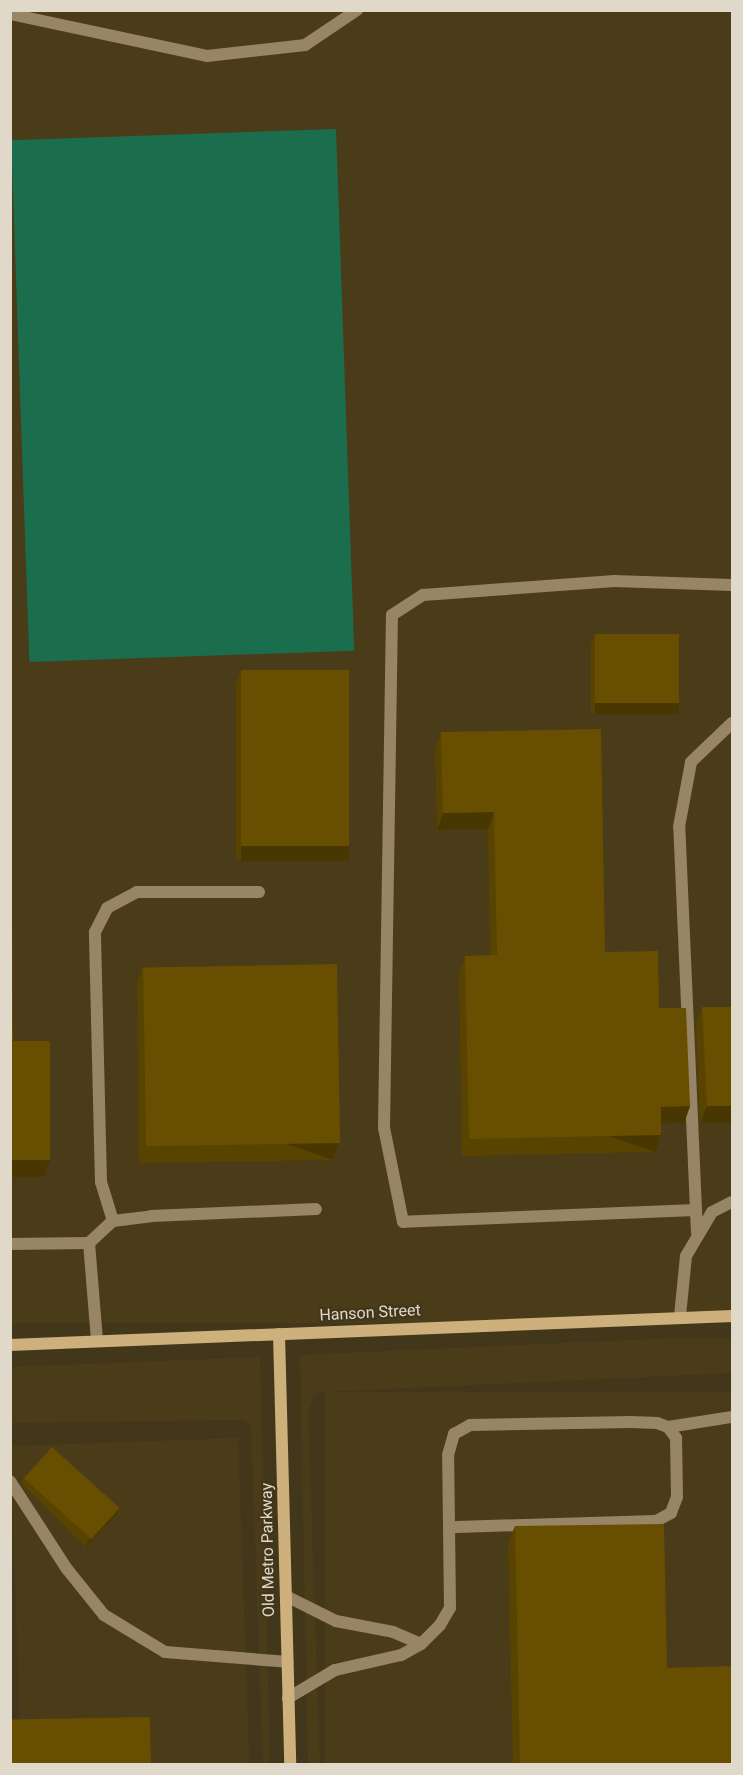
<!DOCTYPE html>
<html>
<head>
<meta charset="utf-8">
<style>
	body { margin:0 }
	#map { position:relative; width:743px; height:1775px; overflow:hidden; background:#42361b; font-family:Roboto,sans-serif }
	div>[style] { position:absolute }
	.built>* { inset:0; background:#4b3c19; transform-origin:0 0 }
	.green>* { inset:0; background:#1a6e4e; transform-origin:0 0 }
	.lane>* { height:12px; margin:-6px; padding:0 6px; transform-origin:6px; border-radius:6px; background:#978565 }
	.secondary>* { height:12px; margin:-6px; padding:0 6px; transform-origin:6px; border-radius:6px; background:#cdb07c }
	.wall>* { inset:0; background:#594301 }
	.shaded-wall>* { inset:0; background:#493701; transform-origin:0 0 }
	.building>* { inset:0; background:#684e01; transform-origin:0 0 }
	span { translate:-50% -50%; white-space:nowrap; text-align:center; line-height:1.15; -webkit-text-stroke:4.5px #42361b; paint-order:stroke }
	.street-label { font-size:16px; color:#e0d8c9 }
	.frame { position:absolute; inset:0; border:12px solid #e0d8c9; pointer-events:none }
</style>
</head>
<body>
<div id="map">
	<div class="built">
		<div style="left:10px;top:11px;width:722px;height:1312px"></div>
		<div style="clip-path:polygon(670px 1338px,732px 1338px,732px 1373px,324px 1392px,314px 1396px,308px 1411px,320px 1764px,308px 1764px,300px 1355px)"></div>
		<div style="clip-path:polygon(260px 1357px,270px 1764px,263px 1764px,251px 1426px,243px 1420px,11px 1423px,10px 1367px)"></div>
		<div style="left:732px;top:1392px;width:372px;height:407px;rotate:90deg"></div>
		<div style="left:238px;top:1438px;width:326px;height:228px;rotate:88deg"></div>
	</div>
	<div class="green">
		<div style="left:336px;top:129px;width:522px;height:325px;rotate:88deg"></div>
	</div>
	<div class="lane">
		<div style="left:10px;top:14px;width:201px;rotate:12deg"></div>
		<div style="left:207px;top:56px;width:99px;rotate:-6.4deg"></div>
		<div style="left:305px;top:45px;width:63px;rotate:-33.9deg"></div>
		<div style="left:696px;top:1210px;width:293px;rotate:177.7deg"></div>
		<div style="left:403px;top:1222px;width:96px;rotate:-101.4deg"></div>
		<div style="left:384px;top:1128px;width:513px;rotate:-89.11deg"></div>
		<div style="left:392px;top:615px;width:37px;rotate:-33deg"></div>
		<div style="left:423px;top:595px;width:192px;rotate:-4.2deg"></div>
		<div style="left:614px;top:581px;width:118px;rotate:1.9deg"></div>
		<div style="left:113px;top:1221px;width:41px;rotate:-107.1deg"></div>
		<div style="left:101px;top:1182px;width:250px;rotate:-91.4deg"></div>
		<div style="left:95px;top:932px;width:27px;rotate:-63deg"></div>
		<div style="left:107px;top:908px;width:34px;rotate:-28deg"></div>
		<div style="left:137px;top:892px;width:122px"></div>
		<div style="left:697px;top:1233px;width:406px;rotate:-92.5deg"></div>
		<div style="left:679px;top:827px;width:66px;rotate:-79.5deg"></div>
		<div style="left:691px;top:762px;width:57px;rotate:-43.6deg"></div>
		<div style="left:89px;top:1243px;width:98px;rotate:85.3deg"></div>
		<div style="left:10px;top:1244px;width:79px;rotate:-0.7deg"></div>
		<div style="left:89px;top:1243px;width:33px;rotate:-43deg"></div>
		<div style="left:113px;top:1221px;width:38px;rotate:-7deg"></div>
		<div style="left:151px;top:1216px;width:165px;rotate:-2.4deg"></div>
		<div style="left:680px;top:1316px;width:60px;rotate:-84.3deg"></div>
		<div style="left:686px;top:1256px;width:51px;rotate:-59.4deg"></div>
		<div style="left:712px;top:1212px;width:22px;rotate:-27deg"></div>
		<div style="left:668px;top:1427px;width:65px;rotate:-8.9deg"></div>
		<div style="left:10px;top:1481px;width:105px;rotate:57.1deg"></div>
		<div style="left:67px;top:1569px;width:59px;rotate:51.2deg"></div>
		<div style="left:104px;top:1615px;width:71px;rotate:31.2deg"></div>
		<div style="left:165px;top:1652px;width:123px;rotate:4.6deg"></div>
		<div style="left:286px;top:1596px;width:56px;rotate:26.6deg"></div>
		<div style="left:336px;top:1621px;width:58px;rotate:10.9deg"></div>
		<div style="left:393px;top:1632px;width:30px;rotate:23deg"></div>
		<div style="left:421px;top:1644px;width:23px;rotate:151deg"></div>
		<div style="left:401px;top:1655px;width:68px;rotate:167.2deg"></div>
		<div style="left:335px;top:1670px;width:55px;rotate:149.2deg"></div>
		<div style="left:421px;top:1644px;width:27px;rotate:-45deg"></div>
		<div style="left:440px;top:1625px;width:20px;rotate:-60deg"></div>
		<div style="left:450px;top:1608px;width:153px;rotate:-90.7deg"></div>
		<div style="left:448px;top:1455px;width:22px;rotate:-74deg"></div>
		<div style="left:454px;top:1434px;width:18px;rotate:-29deg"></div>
		<div style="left:470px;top:1425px;width:161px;rotate:-1.1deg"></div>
		<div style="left:631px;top:1422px;width:26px;rotate:2deg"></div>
		<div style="left:657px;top:1423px;width:12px;rotate:20deg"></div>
		<div style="left:668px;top:1427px;width:14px;rotate:54deg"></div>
		<div style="left:676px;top:1438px;width:59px;rotate:89deg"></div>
		<div style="left:677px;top:1497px;width:17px;rotate:111deg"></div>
		<div style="left:671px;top:1513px;width:17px;rotate:152deg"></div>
		<div style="left:656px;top:1521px;width:207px;rotate:178.3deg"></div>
	</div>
	<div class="secondary">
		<div style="left:279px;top:1334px;width:430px;rotate:88.5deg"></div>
		<div style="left:10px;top:1345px;width:723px;rotate:-2.3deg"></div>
	</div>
	<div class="wall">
		<div style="clip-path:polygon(595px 634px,679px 703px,675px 713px,591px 713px,591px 644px)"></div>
		<div style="clip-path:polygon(241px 670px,349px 846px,344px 860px,236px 860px,236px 684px)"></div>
		<div style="clip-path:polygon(441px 732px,605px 952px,659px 1008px,690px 1106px,684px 1123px,661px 1124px,655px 1152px,462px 1156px,459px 973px,465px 956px,490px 955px,488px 829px,437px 830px,435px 749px)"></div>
		<div style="clip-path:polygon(143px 966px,339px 1143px,333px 1160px,139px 1163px,137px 983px)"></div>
		<div style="clip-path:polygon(702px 1007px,732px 1122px,700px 1123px,696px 1024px)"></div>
		<div style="clip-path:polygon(23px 1478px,117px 1514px,86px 1547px,21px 1483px)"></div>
		<div style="clip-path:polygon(515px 1526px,667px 1668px,732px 1764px,513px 1764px,508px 1543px)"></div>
	</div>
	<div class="shaded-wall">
		<div style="left:595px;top:703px;width:84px;height:11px"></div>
		<div style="clip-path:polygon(494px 812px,488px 829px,437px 830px,443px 813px)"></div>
		<div style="left:241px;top:846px;width:108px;height:15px"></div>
		<div style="clip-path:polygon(690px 1106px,684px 1123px,654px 1124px,661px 1107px)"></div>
		<div style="clip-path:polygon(707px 1106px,732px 1106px,732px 1122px,700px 1123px)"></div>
		<div style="left:661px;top:1135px;width:18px;height:192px;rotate:109deg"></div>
		<div style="left:339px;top:1143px;width:18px;height:194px;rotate:109deg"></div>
		<div style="clip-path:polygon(10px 1160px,50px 1160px,44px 1177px,10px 1177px)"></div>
		<div style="clip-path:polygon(119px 1508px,117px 1514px,86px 1547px,88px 1541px)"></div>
	</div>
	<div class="building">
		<div style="left:595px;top:634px;width:84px;height:69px"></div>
		<div style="left:241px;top:670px;width:108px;height:176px"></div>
		<div style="clip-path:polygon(10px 675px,13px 1041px,50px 1041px,50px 1160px,10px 1160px)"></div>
		<div style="clip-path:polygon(601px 729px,605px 952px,658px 951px,659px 1008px,686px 1008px,690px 1106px,661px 1107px,661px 1135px,469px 1139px,465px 956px,497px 955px,494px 812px,443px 813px,441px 732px)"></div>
		<div style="left:337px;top:964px;width:179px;height:194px;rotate:89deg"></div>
		<div style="clip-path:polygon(702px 1007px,732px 1007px,732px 1106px,707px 1106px)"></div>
		<div style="left:52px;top:1447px;width:91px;height:42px;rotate:42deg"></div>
		<div style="clip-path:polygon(664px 1524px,667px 1668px,732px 1666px,732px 1764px,520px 1764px,515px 1526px)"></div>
		<div style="left:150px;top:1717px;width:47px;height:140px;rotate:89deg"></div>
	</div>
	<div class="street-label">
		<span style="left:370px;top:1313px;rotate:-3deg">Hanson Street</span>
		<span style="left:268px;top:1550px;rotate:-91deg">Old Metro Parkway</span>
	</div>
	<div class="frame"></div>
</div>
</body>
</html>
